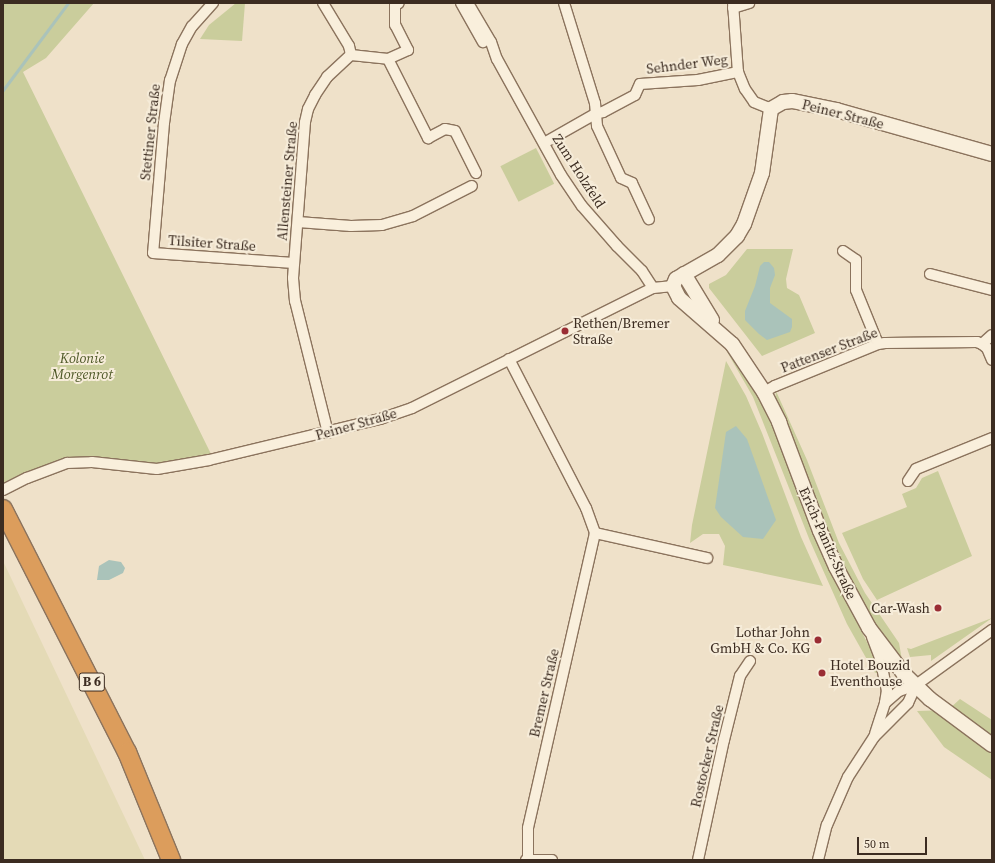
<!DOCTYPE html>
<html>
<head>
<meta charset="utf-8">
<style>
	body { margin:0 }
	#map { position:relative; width:995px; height:863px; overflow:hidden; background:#efe1c9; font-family:"Source Serif 4",serif }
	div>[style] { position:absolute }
	.farmland>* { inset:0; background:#e4dab6 }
	.green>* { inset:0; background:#cacd9c; transform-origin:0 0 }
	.water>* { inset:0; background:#aac3ba }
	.stream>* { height:3px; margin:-1.5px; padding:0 1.5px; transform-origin:1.5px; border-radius:1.5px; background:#aac3ba }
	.roads { filter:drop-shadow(1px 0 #8b735d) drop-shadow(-1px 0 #8b735d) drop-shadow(0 1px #8b735d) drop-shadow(0 -1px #8b735d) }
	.street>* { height:10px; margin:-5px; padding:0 5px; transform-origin:5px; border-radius:5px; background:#f9efdc }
	.secondary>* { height:14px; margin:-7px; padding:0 7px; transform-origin:7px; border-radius:7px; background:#f9efdc }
	.highway>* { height:18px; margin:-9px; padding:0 9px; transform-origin:9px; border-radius:9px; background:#dc9d5c }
	.dots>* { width:11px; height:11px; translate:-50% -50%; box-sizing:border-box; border:2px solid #f6ecd9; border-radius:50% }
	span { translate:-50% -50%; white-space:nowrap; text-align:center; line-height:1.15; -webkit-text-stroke:4px #f6ecd9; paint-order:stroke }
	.shield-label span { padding:1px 3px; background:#f6ecd9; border:1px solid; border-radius:3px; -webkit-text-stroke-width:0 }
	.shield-label { font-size:13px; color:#3c2c21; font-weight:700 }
	.street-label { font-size:14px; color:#3c2c21 }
	.poi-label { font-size:14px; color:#3c2c21 }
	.left { translate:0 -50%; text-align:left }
	.right { translate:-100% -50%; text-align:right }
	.park-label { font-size:14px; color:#4e5827; font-style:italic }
	.frame { position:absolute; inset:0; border:4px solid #3c2c21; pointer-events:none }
	.scale { position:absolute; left:857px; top:837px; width:70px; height:18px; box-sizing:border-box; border:2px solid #3c2c21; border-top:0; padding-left:5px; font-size:12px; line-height:14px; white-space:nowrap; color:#3c2c21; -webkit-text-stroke:3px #f6ecd9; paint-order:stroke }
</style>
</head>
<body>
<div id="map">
	<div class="farmland">
		<div style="clip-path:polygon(3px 561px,145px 860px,3px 860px)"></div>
	</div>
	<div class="green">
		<div style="clip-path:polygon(3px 3px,94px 3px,46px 58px,23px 72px,211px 454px,158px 464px,67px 460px,26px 472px,3px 483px)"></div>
		<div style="clip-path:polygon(236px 3px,245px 3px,242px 41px,200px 39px,209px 25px)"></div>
		<div style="left:536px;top:148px;width:40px;height:40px;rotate:63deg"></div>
		<div style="clip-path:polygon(747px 249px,793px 249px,786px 279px,787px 288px,799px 295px,815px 333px,762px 356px,709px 288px,709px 284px,726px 275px)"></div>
		<div style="clip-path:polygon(726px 350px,731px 353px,747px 376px,770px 418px,837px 583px,872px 652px,881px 675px,874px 672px,847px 624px,810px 541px,753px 397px)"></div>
		<div style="clip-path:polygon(726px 361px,746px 396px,762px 433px,801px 537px,823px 586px,723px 565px,725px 546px,719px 534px,703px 534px,690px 543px,692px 525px)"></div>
		<div style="clip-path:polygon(776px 391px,807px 460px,839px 543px,865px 593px,899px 643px,902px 660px,880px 633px,843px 570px,775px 401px)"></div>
		<div style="clip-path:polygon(938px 471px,972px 556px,877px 600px,863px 579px,842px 533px,907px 507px,902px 494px,916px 488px,922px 478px)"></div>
		<div style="clip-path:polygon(992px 618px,931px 661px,931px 655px,910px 657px,907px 648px,911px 649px)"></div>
		<div style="clip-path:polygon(960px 699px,992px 720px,992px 780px,944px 747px,917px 711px,948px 710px)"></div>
	</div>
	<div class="water">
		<div style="clip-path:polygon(764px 262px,769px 262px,774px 268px,775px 275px,770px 288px,770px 303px,792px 319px,792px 327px,790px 332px,767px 340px,759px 334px,745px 320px,745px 311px,755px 286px,760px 266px)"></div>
		<div style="clip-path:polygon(736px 426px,747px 439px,776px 520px,763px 539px,743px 537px,721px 517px,715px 508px,726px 432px)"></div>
		<div style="clip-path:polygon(109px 560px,121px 562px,125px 568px,123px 573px,109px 580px,97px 580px,99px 566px)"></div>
	</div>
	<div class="stream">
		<div style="left:3px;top:90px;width:109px;rotate:-53.2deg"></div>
	</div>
	<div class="roads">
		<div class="street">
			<div style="left:213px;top:3px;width:31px;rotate:132deg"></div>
			<div style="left:192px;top:26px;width:21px;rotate:119deg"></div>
			<div style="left:182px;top:44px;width:38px;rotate:108deg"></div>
			<div style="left:170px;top:80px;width:43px;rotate:97.9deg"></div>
			<div style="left:164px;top:123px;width:130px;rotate:94.8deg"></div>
			<div style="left:153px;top:253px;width:141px;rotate:4.1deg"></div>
			<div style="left:323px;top:3px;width:50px;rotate:58.8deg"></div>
			<div style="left:349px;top:46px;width:9px;rotate:77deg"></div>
			<div style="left:461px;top:3px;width:45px;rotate:60.6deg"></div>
			<div style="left:468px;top:3px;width:45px;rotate:59.5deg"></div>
			<div style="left:491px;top:42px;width:18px;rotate:71deg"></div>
			<div style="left:497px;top:59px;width:132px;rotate:61.1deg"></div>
			<div style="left:561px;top:175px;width:37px;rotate:56deg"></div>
			<div style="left:582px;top:206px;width:53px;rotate:48.8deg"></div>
			<div style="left:617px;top:246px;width:35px;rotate:45deg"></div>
			<div style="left:642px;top:271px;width:20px;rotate:57deg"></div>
			<div style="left:564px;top:3px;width:105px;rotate:72.8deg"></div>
			<div style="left:595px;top:103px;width:23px;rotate:85deg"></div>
			<div style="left:597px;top:126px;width:57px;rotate:65.2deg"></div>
			<div style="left:621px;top:178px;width:12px;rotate:24deg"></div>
			<div style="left:632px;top:183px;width:40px;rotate:65deg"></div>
			<div style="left:733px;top:3px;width:69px;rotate:85.9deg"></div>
			<div style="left:738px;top:72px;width:18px;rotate:68deg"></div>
			<div style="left:745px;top:89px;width:16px;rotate:55deg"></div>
			<div style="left:754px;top:102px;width:18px;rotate:22deg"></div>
			<div style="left:733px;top:8px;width:17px;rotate:-17deg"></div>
			<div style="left:388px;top:59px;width:89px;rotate:63.1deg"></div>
			<div style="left:428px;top:138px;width:19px;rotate:-28deg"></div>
			<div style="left:445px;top:129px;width:10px;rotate:11deg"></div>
			<div style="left:455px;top:131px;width:47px;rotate:63.4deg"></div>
			<div style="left:544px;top:143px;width:59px;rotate:-29.6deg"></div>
			<div style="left:595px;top:114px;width:8px;rotate:-14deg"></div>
			<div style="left:603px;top:112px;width:36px;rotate:-28deg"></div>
			<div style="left:635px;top:95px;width:12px;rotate:-66deg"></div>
			<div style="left:640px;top:84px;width:58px;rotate:-3.9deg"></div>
			<div style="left:698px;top:80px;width:41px;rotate:-11.3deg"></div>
			<div style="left:298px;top:222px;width:53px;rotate:4.3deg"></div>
			<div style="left:351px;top:226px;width:31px;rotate:-2deg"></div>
			<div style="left:382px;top:225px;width:32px;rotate:-16deg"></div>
			<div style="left:413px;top:216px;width:66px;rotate:-27deg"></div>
			<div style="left:843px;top:251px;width:16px;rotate:35deg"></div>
			<div style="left:856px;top:260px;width:30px;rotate:90deg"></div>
			<div style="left:856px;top:290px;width:58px;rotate:67.8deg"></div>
			<div style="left:930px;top:274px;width:64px;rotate:14.5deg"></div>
			<div style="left:982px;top:344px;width:13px;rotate:-42deg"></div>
			<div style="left:509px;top:359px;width:168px;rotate:62.7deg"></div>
			<div style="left:586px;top:508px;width:27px;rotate:70deg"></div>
			<div style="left:595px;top:533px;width:303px;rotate:102.8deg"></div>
			<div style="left:528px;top:828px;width:32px;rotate:90deg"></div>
			<div style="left:764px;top:392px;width:13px;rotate:-29deg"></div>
			<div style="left:775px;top:386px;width:111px;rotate:-22.2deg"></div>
			<div style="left:878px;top:344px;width:7px;rotate:-8deg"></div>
			<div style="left:885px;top:343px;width:92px;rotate:-0.6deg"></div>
			<div style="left:977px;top:342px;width:5px;rotate:22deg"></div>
			<div style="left:982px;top:344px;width:6px;rotate:39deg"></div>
			<div style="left:987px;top:348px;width:13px;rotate:67deg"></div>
			<div style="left:328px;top:433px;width:136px;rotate:-104deg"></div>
			<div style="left:295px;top:301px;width:23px;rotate:-95deg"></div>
			<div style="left:293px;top:278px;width:156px;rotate:-85.6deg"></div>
			<div style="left:305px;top:122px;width:13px;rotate:-77deg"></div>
			<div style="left:308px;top:109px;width:16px;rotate:-63deg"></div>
			<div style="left:315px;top:95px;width:22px;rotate:-56deg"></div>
			<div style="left:327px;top:77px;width:33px;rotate:-43deg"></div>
			<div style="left:351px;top:55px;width:37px;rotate:6deg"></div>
			<div style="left:388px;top:59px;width:22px;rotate:-24deg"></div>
			<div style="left:408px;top:50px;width:28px;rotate:-117deg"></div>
			<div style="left:395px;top:25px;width:20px;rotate:-90deg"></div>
			<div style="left:395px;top:5px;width:4px;rotate:-27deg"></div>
			<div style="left:908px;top:481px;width:14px;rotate:-56deg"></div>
			<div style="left:916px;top:469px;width:82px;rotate:-22.2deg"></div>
			<div style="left:3px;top:490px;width:27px;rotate:-27deg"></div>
			<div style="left:27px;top:478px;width:43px;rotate:-20.6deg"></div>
			<div style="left:67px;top:463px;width:25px;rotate:-2deg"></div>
			<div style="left:92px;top:462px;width:65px;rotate:6.1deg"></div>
			<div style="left:157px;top:469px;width:53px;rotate:-9.8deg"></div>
			<div style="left:209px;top:460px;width:176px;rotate:-13.5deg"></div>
			<div style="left:380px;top:419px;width:34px;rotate:-19deg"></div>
			<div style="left:412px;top:408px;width:269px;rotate:-26.5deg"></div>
			<div style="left:653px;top:288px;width:20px;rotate:-6deg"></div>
			<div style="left:595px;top:533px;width:115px;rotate:12.6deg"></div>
			<div style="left:872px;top:637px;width:22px;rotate:69deg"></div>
			<div style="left:880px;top:658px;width:33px;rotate:78deg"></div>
			<div style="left:887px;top:690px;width:13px;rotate:99deg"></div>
			<div style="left:885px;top:703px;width:32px;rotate:108deg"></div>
			<div style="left:885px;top:703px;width:18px;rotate:-41deg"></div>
			<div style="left:899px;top:691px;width:18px;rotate:-19deg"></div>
			<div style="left:916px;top:685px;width:94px;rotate:-35.9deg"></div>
			<div style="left:526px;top:860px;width:26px"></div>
			<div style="left:698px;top:860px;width:123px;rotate:-77.8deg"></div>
			<div style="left:724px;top:740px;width:66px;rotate:-76deg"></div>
			<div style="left:740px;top:676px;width:18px;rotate:-56deg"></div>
			<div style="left:818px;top:860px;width:36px;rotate:-76deg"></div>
			<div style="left:827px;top:825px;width:52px;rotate:-66.4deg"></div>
			<div style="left:848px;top:777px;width:48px;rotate:-57deg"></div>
			<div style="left:874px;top:737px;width:48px;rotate:-45deg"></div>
			<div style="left:908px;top:703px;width:20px;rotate:-66deg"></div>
		</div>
		<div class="secondary">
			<div style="left:992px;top:154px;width:161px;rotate:-164.2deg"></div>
			<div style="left:837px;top:110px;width:46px;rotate:-168.7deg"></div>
			<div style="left:792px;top:101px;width:9px;rotate:174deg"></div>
			<div style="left:783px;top:102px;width:14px;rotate:150deg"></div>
			<div style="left:771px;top:109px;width:65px;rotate:98deg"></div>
			<div style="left:762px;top:173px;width:54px;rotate:109.4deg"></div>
			<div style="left:744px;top:224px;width:14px;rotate:120deg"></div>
			<div style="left:737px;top:236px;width:27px;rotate:135deg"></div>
			<div style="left:718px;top:255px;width:48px;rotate:150.3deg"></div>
			<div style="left:676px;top:279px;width:8px;rotate:113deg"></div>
			<div style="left:673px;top:286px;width:13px;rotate:63deg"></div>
			<div style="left:679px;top:298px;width:70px;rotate:41deg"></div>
			<div style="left:732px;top:344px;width:58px;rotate:56.3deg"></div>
			<div style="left:764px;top:392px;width:34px;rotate:63deg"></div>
			<div style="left:779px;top:422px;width:116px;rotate:69.4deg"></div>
			<div style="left:820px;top:531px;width:39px;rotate:66deg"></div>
			<div style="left:836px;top:567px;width:69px;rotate:61.6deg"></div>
			<div style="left:869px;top:628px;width:58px;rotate:52.7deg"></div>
			<div style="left:904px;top:674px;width:36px;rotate:44deg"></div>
			<div style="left:930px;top:699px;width:77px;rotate:36.6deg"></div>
			<div style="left:684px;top:274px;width:54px;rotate:58.7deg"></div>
		</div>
		<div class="highway">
			<div style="left:3px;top:509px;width:273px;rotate:63deg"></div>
			<div style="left:127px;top:752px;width:117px;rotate:67.8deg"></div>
		</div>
	</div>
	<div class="dots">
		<div style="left:565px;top:331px;background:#9a2d34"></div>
		<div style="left:938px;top:608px;background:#9a2d34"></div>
		<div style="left:818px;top:640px;background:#9a2d34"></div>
		<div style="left:822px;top:673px;background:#9a2d34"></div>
	</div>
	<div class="shield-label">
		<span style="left:92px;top:682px">B 6</span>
	</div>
	<div class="street-label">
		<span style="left:687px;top:64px;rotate:-7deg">Sehnder Weg</span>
		<span style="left:843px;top:114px;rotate:14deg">Peiner Straße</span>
		<span style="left:150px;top:132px;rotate:-84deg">Stettiner Straße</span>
		<span style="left:579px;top:171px;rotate:57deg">Zum Holzfeld</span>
		<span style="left:287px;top:181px;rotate:-85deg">Allensteiner Straße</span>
		<span style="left:212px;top:243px;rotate:4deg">Tilsiter Straße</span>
		<span style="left:829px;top:350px;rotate:-21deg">Pattenser Straße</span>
		<span style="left:356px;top:424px;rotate:-16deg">Peiner Straße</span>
		<span style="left:828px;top:543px;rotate:66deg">Erich-Panitz-Straße</span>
		<span style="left:544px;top:693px;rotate:-77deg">Bremer Straße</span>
		<span style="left:707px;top:756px;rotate:-77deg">Rostocker Straße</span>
	</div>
	<div class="poi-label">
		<span class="left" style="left:573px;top:331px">Rethen/Bremer<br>Straße</span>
		<span class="right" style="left:930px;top:608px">Car-Wash</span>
		<span class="right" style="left:810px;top:640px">Lothar John<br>GmbH &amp; Co. KG</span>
		<span class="left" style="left:830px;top:673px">Hotel Bouzid<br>Eventhouse</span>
	</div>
	<div class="park-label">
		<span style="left:82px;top:366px">Kolonie<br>Morgenrot</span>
	</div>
	<div class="frame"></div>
	<div class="scale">50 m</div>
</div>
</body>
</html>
